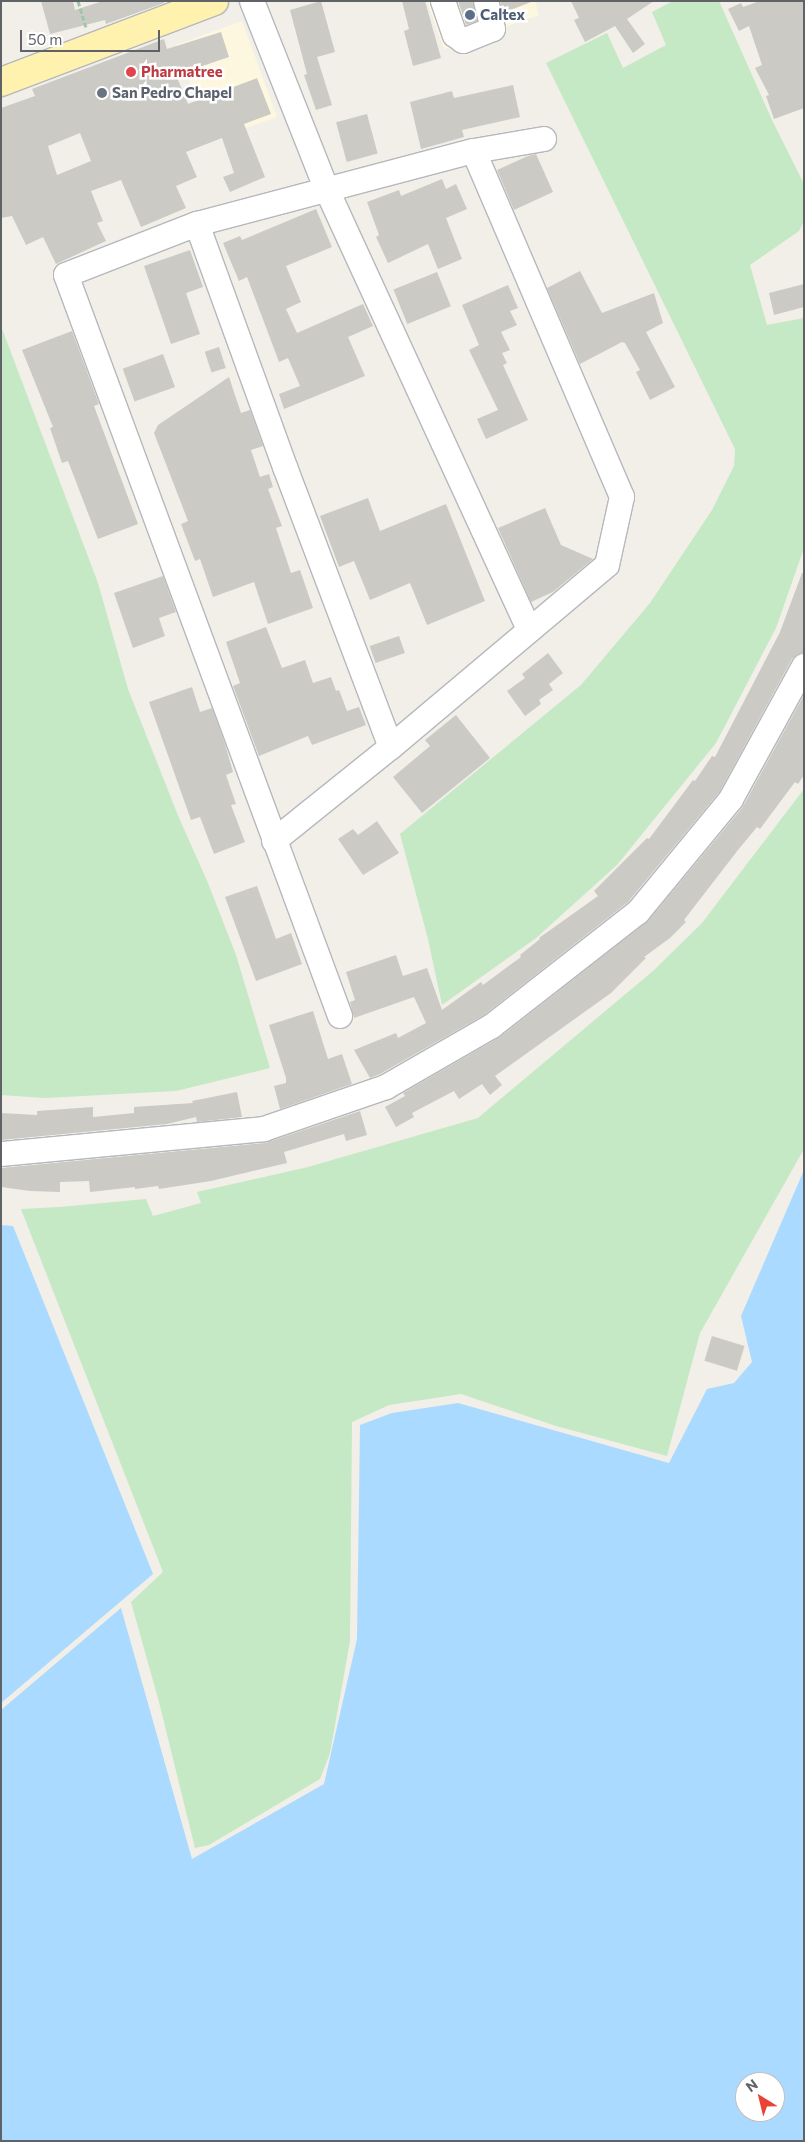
<!DOCTYPE html>
<html>
<head>
<meta charset="utf-8">
<style>
	body { margin:0 }
	#map { position:relative; width:805px; height:2142px; overflow:hidden; background:#f1efe8; font-family:Commissioner,sans-serif }
	div>[style] { position:absolute }
	.commercial>* { inset:0; background:#fef7e0; transform-origin:0 0 }
	.green>* { inset:0; background:#c5e8c5 }
	.water>* { inset:0; background:#aadaff }
	.building>* { inset:0; background:#cccac5; transform-origin:0 0 }
	.path>* { height:3px; margin-top:-1.5px; transform-origin:0; background:repeating-linear-gradient(90deg,#9cc7a9 0 5px,transparent 0 7.5px) }
	.roads { filter:drop-shadow(1px 0 #b5b8bc) drop-shadow(-1px 0 #b5b8bc) drop-shadow(0 1px #b5b8bc) drop-shadow(0 -1px #b5b8bc) }
	.minor>* { height:24px; margin:-12px; padding:0 12px; transform-origin:12px; border-radius:12px; background:#fff }
	.major>* { height:28px; margin:-14px; padding:0 14px; transform-origin:14px; border-radius:14px; background:#fff2af }
	.dots>* { width:14px; height:14px; translate:-50% -50%; box-sizing:border-box; border:2px solid #fff; border-radius:50% }
	span { translate:-50% -50%; white-space:nowrap; text-align:center; line-height:1.15; -webkit-text-stroke:5px #fff; paint-order:stroke }
	.service-label { font-size:15px; color:#4e5e75; font-weight:700 }
	.left { translate:0 -50%; text-align:left }
	.health-label { font-size:15px; color:#be3a42; font-weight:700 }
	.worship-label { font-size:15px; color:#5b616d; font-weight:700 }
	.frame { position:absolute; inset:0; border:2px solid #5f6368; pointer-events:none }
	.north { position:absolute; left:735px; top:2072px; width:50px; height:50px; box-sizing:border-box; background:#fff; border:1px solid #bfc1c3; border-radius:50%; rotate:324deg; font-size:14px; font-weight:700; line-height:20px; text-align:center; color:#5f6368 }
	.north::after { content:''; display:block; margin:auto; width:18px; height:22px; background:#ea4335; clip-path:polygon(50% 0,100% 100%,50% 72%,0 100%) }
	.scale { position:absolute; left:20px; top:30px; width:140px; height:22px; box-sizing:border-box; border:2px solid #5f6368; border-top:0; padding-left:6px; font-size:15px; line-height:18px; white-space:nowrap; color:#5f6368; -webkit-text-stroke:4px #fff; paint-order:stroke }
</style>
</head>
<body>
<div id="map">
	<div class="commercial">
		<div style="clip-path:polygon(427px 1px,535px 1px,539px 15px,444px 49px)"></div>
		<div style="left:242px;top:21px;width:102px;height:70px;rotate:70deg"></div>
	</div>
	<div class="green">
		<div style="clip-path:polygon(673px 1px,719px 1px,772px 120px,804px 184px,804px 221px,799px 231px,750px 265px,767px 325px,804px 318px,804px 548px,776px 628px,716px 743px,617px 865px,536px 938px,442px 1005px,428px 939px,400px 834px,581px 685px,650px 603px,712px 510px,734px 466px,735px 449px,546px 63px,607px 33px,623px 68px,666px 45px,652px 12px)"></div>
		<div style="clip-path:polygon(1px 326px,98px 583px,128px 689px,179px 818px,208px 883px,236px 955px,270px 1068px,176px 1091px,45px 1098px,1px 1095px)"></div>
		<div style="clip-path:polygon(804px 789px,804px 1149px,700px 1333px,667px 1456px,556px 1426px,461px 1394px,389px 1405px,352px 1422px,350px 1641px,330px 1753px,320px 1779px,209px 1845px,195px 1848px,159px 1702px,131px 1602px,163px 1572px,21px 1209px,60px 1207px,146px 1199px,153px 1216px,201px 1203px,197px 1192px,308px 1167px,478px 1118px,653px 971px,702px 923px)"></div>
	</div>
	<div class="water">
		<div style="clip-path:polygon(evenodd,804px 1170px,804px 2141px,1px 2141px,1px 1710px,121px 1608px,192px 1859px,324px 1784px,357px 1639px,360px 1425px,392px 1413px,458px 1403px,669px 1463px,707px 1389px,734px 1383px,752px 1362px,741px 1316px,804px 1170px,745px 2082px,775px 2082px,775px 2112px,745px 2112px,745px 2082px)"></div>
		<div style="clip-path:polygon(1px 1225px,13px 1226px,153px 1574px,1px 1703px)"></div>
	</div>
	<div class="building">
		<div style="clip-path:polygon(41px 1px,73px 1px,75px 10px,103px 1px,164px 1px,164px 3px,106px 24px,105px 20px,50px 34px)"></div>
		<div style="clip-path:polygon(321px 1px,335px 52px,317px 57px,332px 105px,316px 110px,304px 75px,307px 74px,290px 10px)"></div>
		<div style="clip-path:polygon(402px 1px,425px 1px,441px 58px,413px 66px,404px 31px,409px 29px)"></div>
		<div style="clip-path:polygon(458px 1px,473px 1px,477px 21px,466px 25px)"></div>
		<div style="clip-path:polygon(500px 1px,531px 1px,531px 2px,503px 13px)"></div>
		<div style="clip-path:polygon(571px 1px,654px 1px,627px 19px,645px 44px,633px 53px,615px 26px,585px 42px,574px 20px,579px 18px)"></div>
		<div style="clip-path:polygon(760px 1px,804px 1px,804px 108px,774px 119px,766px 96px,769px 95px,755px 68px,762px 65px,749px 26px,739px 31px,728px 9px,741px 3px,743px 7px)"></div>
		<div style="clip-path:polygon(evenodd,221px 32px,229px 57px,176px 75px,188px 104px,257px 78px,271px 114px,244px 124px,265px 177px,230px 192px,223px 177px,234px 173px,222px 138px,186px 152px,197px 177px,176px 186px,186px 208px,141px 227px,121px 180px,91px 191px,103px 221px,97px 223px,106px 241px,56px 264px,43px 237px,26px 245px,12px 216px,1px 218px,1px 108px,35px 96px,32px 89px,164px 39px,167px 49px,221px 32px,80px 133px,91px 161px,57px 175px,48px 146px,80px 133px)"></div>
		<div style="clip-path:polygon(513px 85px,520px 117px,462px 130px,464px 137px,421px 149px,410px 102px,452px 91px,454px 98px)"></div>
		<div style="left:367px;top:114px;width:41px;height:32px;rotate:75deg"></div>
		<div style="clip-path:polygon(536px 154px,553px 192px,514px 210px,497px 170px,528px 156px)"></div>
		<div style="clip-path:polygon(442px 179px,446px 189px,456px 184px,467px 209px,446px 218px,462px 259px,438px 269px,428px 244px,388px 263px,376px 237px,379px 235px,367px 202px,399px 190px,401px 196px)"></div>
		<div style="clip-path:polygon(316px 209px,332px 247px,286px 266px,301px 302px,286px 309px,297px 333px,363px 304px,373px 326px,348px 337px,365px 376px,284px 409px,279px 394px,300px 386px,288px 358px,279px 362px,247px 277px,239px 281px,223px 243px,240px 236px,242px 240px)"></div>
		<div style="clip-path:polygon(190px 250px,203px 287px,186px 293px,200px 334px,171px 344px,144px 266px)"></div>
		<div style="clip-path:polygon(580px 271px,602px 313px,654px 293px,663px 323px,646px 332px,675px 387px,650px 400px,636px 372px,640px 370px,625px 343px,622px 342px,580px 364px,547px 288px)"></div>
		<div style="left:437px;top:272px;width:37px;height:47px;rotate:68deg"></div>
		<div style="clip-path:polygon(804px 284px,804px 307px,774px 315px,769px 293px)"></div>
		<div style="clip-path:polygon(508px 285px,518px 308px,510px 311px,517px 325px,501px 332px,510px 350px,502px 353px,507px 363px,503px 365px,528px 420px,486px 439px,477px 419px,498px 410px,469px 350px,479px 345px,462px 305px)"></div>
		<div style="clip-path:polygon(72px 331px,99px 404px,94px 406px,138px 524px,98px 539px,68px 461px,62px 463px,50px 428px,53px 427px,22px 350px)"></div>
		<div style="left:219px;top:347px;width:22px;height:15px;rotate:72deg"></div>
		<div style="left:163px;top:354px;width:35px;height:43px;rotate:70deg"></div>
		<div style="clip-path:polygon(229px 377px,241px 413px,250px 410px,263px 446px,251px 450px,260px 477px,269px 474px,273px 487px,268px 489px,282px 526px,276px 528px,291px 573px,300px 570px,313px 608px,268px 624px,254px 582px,213px 597px,200px 559px,195px 561px,181px 524px,188px 521px,154px 433px,158px 425px)"></div>
		<div style="clip-path:polygon(368px 498px,380px 531px,446px 504px,485px 601px,427px 625px,410px 583px,370px 600px,354px 561px,339px 567px,320px 516px)"></div>
		<div style="clip-path:polygon(545px 508px,561px 545px,593px 559px,553px 592px,531px 602px,498px 528px)"></div>
		<div style="clip-path:polygon(802px 573px,804px 573px,804px 652px,797px 654px,792px 659px,720px 791px,628px 902px,484px 1015px,380px 1074px,370px 1078px,354px 1050px,396px 1033px,398px 1038px,426px 1023px,414px 997px,354px 1018px,350px 1002px,355px 1000px,346px 972px,396px 955px,403px 976px,427px 968px,442px 1010px,481px 982px,483px 985px,521px 957px,520px 955px,540px 939px,539px 938px,598px 896px,594px 891px,647px 838px,649px 839px,693px 780px,695px 781px,712px 756px,715px 757px,780px 632px)"></div>
		<div style="clip-path:polygon(163px 576px,176px 612px,159px 618px,165px 636px,133px 648px,114px 593px)"></div>
		<div style="clip-path:polygon(266px 627px,282px 668px,305px 660px,313px 683px,331px 677px,336px 691px,339px 690px,347px 711px,359px 707px,366px 725px,312px 745px,308px 736px,259px 756px,233px 686px,240px 683px,226px 642px)"></div>
		<div style="left:399px;top:636px;width:18px;height:31px;rotate:71deg"></div>
		<div style="clip-path:polygon(548px 653px,563px 673px,549px 684px,553px 690px,539px 700px,541px 704px,525px 716px,507px 691px,525px 678px,522px 674px)"></div>
		<div style="clip-path:polygon(192px 687px,200px 712px,212px 708px,225px 744px,233px 772px,226px 775px,236px 804px,231px 805px,245px 842px,214px 854px,200px 817px,191px 820px,149px 702px)"></div>
		<div style="clip-path:polygon(804px 695px,804px 775px,798px 784px,795px 782px,760px 829px,757px 827px,738px 850px,684px 920px,686px 922px,670px 938px,644px 957px,646px 958px,611px 993px,495px 1076px,502px 1085px,490px 1095px,482px 1084px,459px 1099px,454px 1091px,412px 1113px,414px 1117px,396px 1127px,385px 1107px,405px 1096px,403px 1093px,500px 1037px,648px 921px,742px 808px)"></div>
		<div style="clip-path:polygon(456px 715px,490px 758px,422px 813px,393px 777px,430px 746px,425px 740px)"></div>
		<div style="clip-path:polygon(377px 821px,399px 853px,363px 875px,338px 839px,353px 829px,358px 835px)"></div>
		<div style="clip-path:polygon(257px 886px,276px 939px,291px 933px,302px 964px,256px 981px,225px 897px)"></div>
		<div style="clip-path:polygon(313px 1011px,328px 1059px,342px 1054px,352px 1084px,280px 1109px,274px 1086px,286px 1083px,286px 1078px,269px 1025px)"></div>
		<div style="clip-path:polygon(237px 1092px,242px 1117px,197px 1122px,196px 1117px,167px 1124px,1px 1140px,1px 1113px,37px 1115px,37px 1111px,93px 1107px,93px 1117px,134px 1113px,134px 1107px,193px 1103px,192px 1101px)"></div>
		<div style="clip-path:polygon(360px 1111px,367px 1135px,346px 1141px,344px 1134px,284px 1152px,287px 1163px,211px 1181px,159px 1189px,158px 1186px,135px 1189px,135px 1187px,90px 1192px,89px 1181px,60px 1182px,60px 1192px,30px 1191px,1px 1187px,1px 1168px,265px 1143px)"></div>
		<div style="left:712px;top:1336px;width:34px;height:26px;rotate:17deg"></div>
	</div>
	<div class="path">
		<div style="left:78px;top:1px;width:27px;rotate:73deg"></div>
	</div>
	<div class="roads">
		<div class="minor">
			<div style="left:252px;top:1px;width:201px;rotate:68.4deg"></div>
			<div style="left:326px;top:188px;width:486px;rotate:65.3deg"></div>
			<div style="left:443px;top:1px;width:36px;rotate:71deg"></div>
			<div style="left:455px;top:35px;width:10px;rotate:37deg"></div>
			<div style="left:463px;top:41px;width:32px;rotate:-22deg"></div>
			<div style="left:493px;top:29px;width:29px;rotate:-104deg"></div>
			<div style="left:197px;top:224px;width:258px;rotate:70.1deg"></div>
			<div style="left:285px;top:467px;width:299px;rotate:69.3deg"></div>
			<div style="left:274px;top:841px;width:150px;rotate:-38.8deg"></div>
			<div style="left:391px;top:747px;width:282px;rotate:-40.1deg"></div>
			<div style="left:607px;top:565px;width:70px;rotate:-77.6deg"></div>
			<div style="left:622px;top:497px;width:376px;rotate:-113.2deg"></div>
			<div style="left:340px;top:1016px;width:790px;rotate:-110.29deg"></div>
			<div style="left:66px;top:275px;width:141px;rotate:-21.3deg"></div>
			<div style="left:197px;top:224px;width:286px;rotate:-14.8deg"></div>
			<div style="left:474px;top:151px;width:71px;rotate:-9.7deg"></div>
			<div style="left:1px;top:1154px;width:264px;rotate:-5.4deg"></div>
			<div style="left:264px;top:1129px;width:129px;rotate:-19deg"></div>
			<div style="left:386px;top:1087px;width:122px;rotate:-29.9deg"></div>
			<div style="left:492px;top:1026px;width:185px;rotate:-38deg"></div>
			<div style="left:638px;top:912px;width:146px;rotate:-50.5deg"></div>
			<div style="left:731px;top:799px;width:152px;rotate:-61.2deg"></div>
		</div>
		<div class="major">
			<div style="left:1px;top:82px;width:228px;rotate:-20.8deg"></div>
		</div>
	</div>
	<div class="dots">
		<div style="left:470px;top:15px;background:#5c6f8a"></div>
		<div style="left:131px;top:72px;background:#e0444e"></div>
		<div style="left:102px;top:93px;background:#6b7280"></div>
	</div>
	<div class="service-label">
		<span class="left" style="left:480px;top:15px">Caltex</span>
	</div>
	<div class="health-label">
		<span class="left" style="left:141px;top:72px">Pharmatree</span>
	</div>
	<div class="worship-label">
		<span class="left" style="left:112px;top:93px">San Pedro Chapel</span>
	</div>
	<div class="frame"></div>
	<div class="north">N</div>
	<div class="scale">50 m</div>
</div>
</body>
</html>
